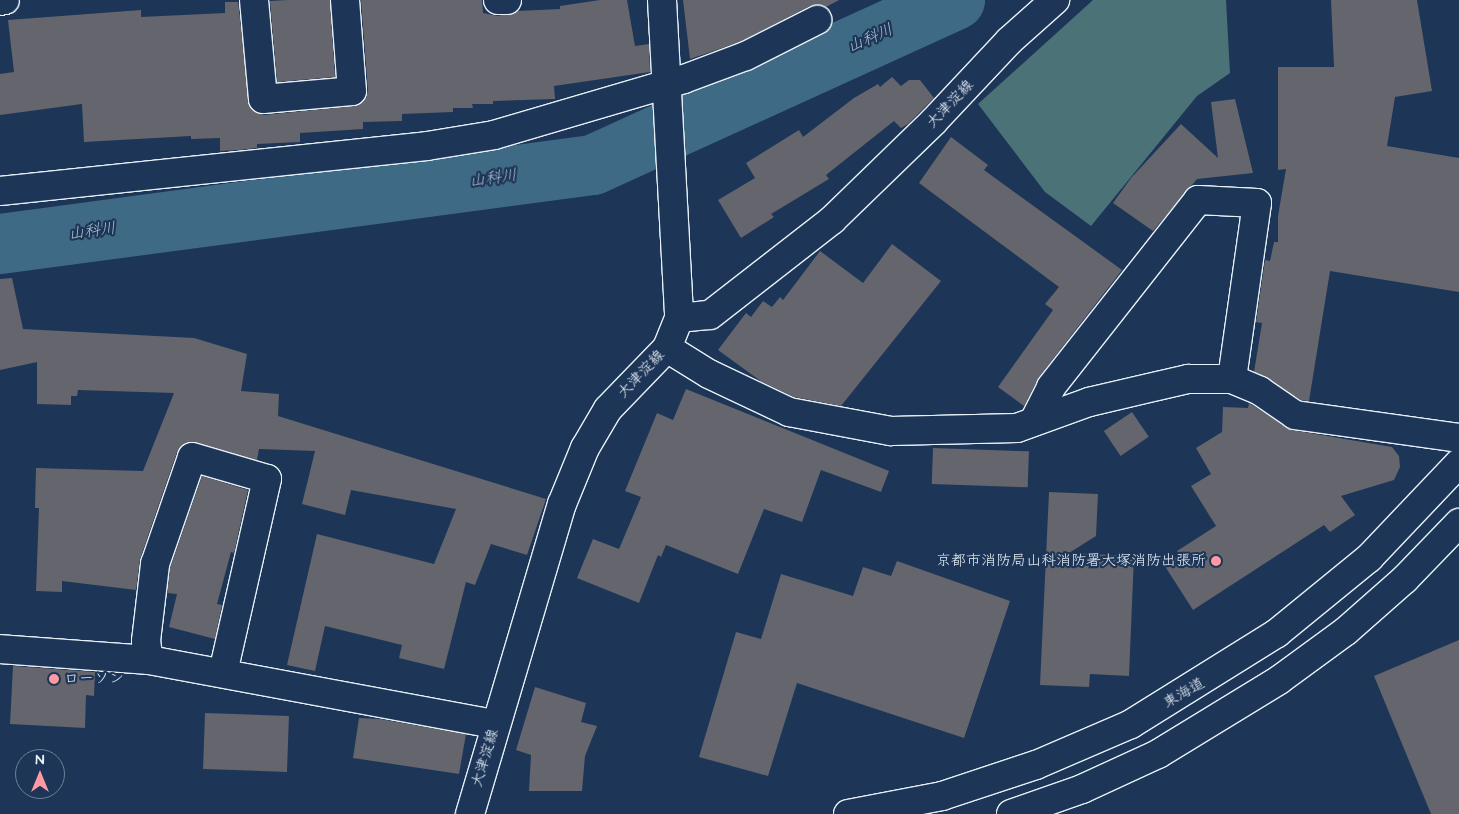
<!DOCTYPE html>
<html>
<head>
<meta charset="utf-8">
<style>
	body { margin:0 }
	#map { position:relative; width:1459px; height:814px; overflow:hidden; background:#1d3557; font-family:"Architects Daughter","Klee One",sans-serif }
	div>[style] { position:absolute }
	.green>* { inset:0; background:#4a7277 }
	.river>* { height:60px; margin:-30px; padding:0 30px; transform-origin:30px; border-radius:30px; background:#3f6a85 }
	.building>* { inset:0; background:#64656d; transform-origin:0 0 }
	.roads { filter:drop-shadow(1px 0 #e8f1f8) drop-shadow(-1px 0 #e8f1f8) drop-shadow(0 1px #e8f1f8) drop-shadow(0 -1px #e8f1f8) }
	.minor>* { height:28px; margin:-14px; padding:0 14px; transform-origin:14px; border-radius:14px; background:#1d3557 }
	.primary>* { height:28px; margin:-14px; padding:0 14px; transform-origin:14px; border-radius:14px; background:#1d3557 }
	.trunk>* { height:28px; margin:-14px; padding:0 14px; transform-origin:14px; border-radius:14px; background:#1d3557 }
	.dots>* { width:14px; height:14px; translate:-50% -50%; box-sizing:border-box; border:2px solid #1d3557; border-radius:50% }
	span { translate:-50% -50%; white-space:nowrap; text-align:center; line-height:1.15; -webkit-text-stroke:4.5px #1d3557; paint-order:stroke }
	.street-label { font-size:15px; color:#e8f1f8 }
	.poi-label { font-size:15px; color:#e8f1f8 }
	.right { translate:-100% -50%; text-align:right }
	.left { translate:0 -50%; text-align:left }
	.water-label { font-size:16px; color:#adc2d0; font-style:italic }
	.north { position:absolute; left:15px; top:749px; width:50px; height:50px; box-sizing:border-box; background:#1d3557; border:1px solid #6e8097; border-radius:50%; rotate:0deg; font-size:14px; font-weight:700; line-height:20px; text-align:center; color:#e8f1f8 }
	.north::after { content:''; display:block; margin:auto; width:18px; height:22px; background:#ff9aa2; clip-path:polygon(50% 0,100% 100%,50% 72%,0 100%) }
</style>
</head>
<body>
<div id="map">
	<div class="green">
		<div style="clip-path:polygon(1093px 0,1226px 0,1230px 73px,1197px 96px,1091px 226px,1045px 192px,978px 104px)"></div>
	</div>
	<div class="river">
		<div style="left:0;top:244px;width:598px;rotate:-7.59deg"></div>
		<div style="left:593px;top:165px;width:398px;rotate:-24.5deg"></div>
	</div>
	<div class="building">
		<div style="clip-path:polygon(288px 0,330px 0,335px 77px,277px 82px,270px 1px)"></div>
		<div style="clip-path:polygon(361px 0,482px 0,483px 13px,498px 16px,517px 11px,560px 9px,560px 6px,600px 0,627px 0,635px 46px,649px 44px,650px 72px,554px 86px,555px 99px,493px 101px,493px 104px,472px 104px,473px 108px,453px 108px,453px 112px,402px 114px,402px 121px,363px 122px,363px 129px,300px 133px,300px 142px,257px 144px,257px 148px,239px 150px,220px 151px,220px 138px,191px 139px,191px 136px,84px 142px,82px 104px,0 115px,0 74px,14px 72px,8px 20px,141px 10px,141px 17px,225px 13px,225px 2px,238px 2px,251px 108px,264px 115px,354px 106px,366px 98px,368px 90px)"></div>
		<div style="clip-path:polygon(683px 0,839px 0,826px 7px,810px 6px,740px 42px,690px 59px)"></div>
		<div style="clip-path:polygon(1331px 0,1417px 0,1432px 91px,1395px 97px,1387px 146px,1459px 158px,1459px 292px,1330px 271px,1309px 401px,1301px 400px,1254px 372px,1262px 323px,1256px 322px,1265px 260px,1270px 261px,1274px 242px,1278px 242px,1278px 216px,1286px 169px,1278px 170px,1278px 67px,1334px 67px)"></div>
		<div style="clip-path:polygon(892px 77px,901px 86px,909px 80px,920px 80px,934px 98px,908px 124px,901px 128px,894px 121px,826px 175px,829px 179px,771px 214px,774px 217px,741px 238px,718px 200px,755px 178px,746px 163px,799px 130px,803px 137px,854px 98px,878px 84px,880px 87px)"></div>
		<div style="clip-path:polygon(1235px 99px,1253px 173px,1197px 179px,1153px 231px,1113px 203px,1131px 178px,1181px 124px,1218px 158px,1211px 102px)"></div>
		<div style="clip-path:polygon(951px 137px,988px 165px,984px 170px,1122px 270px,1039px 377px,1024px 406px,998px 387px,1053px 310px,1045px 304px,1059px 287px,919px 183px)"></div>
		<div style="clip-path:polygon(892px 244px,941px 281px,841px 406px,794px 397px,762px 382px,718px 350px,746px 313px,751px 317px,763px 301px,772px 307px,780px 297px,783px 300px,820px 251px,863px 283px)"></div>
		<div style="clip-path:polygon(12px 278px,23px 329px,194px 338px,247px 354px,241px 391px,279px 394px,278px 416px,546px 499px,527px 555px,491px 544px,475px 585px,466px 582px,444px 669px,399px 658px,402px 645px,325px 626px,315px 671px,287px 665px,317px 534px,434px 564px,456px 509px,351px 490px,345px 515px,302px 504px,315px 451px,259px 449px,257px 460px,189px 442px,177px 452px,140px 559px,136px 590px,62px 581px,62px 592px,36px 591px,39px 508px,35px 508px,36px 468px,143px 471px,174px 393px,78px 390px,77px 396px,71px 396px,71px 405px,37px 404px,37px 362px,0 370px,0 279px)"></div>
		<div style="clip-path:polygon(686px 389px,889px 471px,881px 492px,821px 470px,802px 522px,764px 509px,738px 574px,666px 545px,661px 557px,658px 555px,639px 603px,577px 578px,593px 539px,619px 549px,641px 497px,625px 491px,657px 413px,673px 420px)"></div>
		<div style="clip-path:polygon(1249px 403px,1292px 430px,1392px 447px,1399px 456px,1400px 467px,1394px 480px,1341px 496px,1355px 515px,1340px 525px,1330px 532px,1324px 525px,1193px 610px,1159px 557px,1181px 558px,1177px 551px,1216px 526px,1191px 486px,1211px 474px,1196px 448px,1222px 432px,1223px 407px,1248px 408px)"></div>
		<div style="left:1132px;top:412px;width:30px;height:34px;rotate:56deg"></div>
		<div style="left:933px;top:448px;width:96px;height:36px;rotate:2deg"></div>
		<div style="clip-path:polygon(202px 476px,248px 490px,234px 553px,231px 552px,217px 604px,222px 605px,215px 639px,169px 627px,177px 594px,167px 593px,170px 568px)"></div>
		<div style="clip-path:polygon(1049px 492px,1098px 494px,1096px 536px,1069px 553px,1134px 556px,1129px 676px,1090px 674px,1089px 687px,1040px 685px)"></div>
		<div style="clip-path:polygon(897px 561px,1010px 601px,964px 738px,797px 683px,768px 776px,699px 757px,736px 632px,761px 639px,781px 574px,853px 596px,863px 567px,891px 576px)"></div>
		<div style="clip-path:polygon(1459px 640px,1459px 814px,1431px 814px,1374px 676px)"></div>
		<div style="clip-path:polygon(13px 666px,95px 672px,94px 696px,86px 695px,85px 728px,10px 724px)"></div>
		<div style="clip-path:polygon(535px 687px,586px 703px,581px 722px,597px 726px,585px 756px,582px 791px,529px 791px,531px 755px,516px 750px)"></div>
		<div style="left:205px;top:713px;width:84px;height:56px;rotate:2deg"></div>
		<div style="clip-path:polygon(359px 718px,380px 719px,466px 734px,459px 774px,353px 758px)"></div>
	</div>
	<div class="roads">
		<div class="minor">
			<div style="left:254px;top:0;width:99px;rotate:84.8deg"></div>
			<div style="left:263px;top:99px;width:89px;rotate:-5.1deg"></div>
			<div style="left:352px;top:91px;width:91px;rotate:-94.4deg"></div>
			<div style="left:498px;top:0;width:9px"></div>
			<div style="left:662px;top:0;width:318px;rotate:86.9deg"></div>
			<div style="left:0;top:1px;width:5px;rotate:-11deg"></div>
			<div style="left:0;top:191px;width:429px;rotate:-6deg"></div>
			<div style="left:427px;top:146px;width:68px;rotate:-9.3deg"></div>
			<div style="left:494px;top:135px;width:198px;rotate:-16.4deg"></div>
			<div style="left:684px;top:79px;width:66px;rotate:-20.4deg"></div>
			<div style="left:746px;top:56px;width:80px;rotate:-26.9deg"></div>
			<div style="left:667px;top:348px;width:49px;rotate:31.8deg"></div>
			<div style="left:709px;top:374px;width:89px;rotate:25.4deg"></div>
			<div style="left:789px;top:412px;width:104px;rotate:10.6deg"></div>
			<div style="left:891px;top:431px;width:126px;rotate:-1.4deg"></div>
			<div style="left:1017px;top:428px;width:77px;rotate:-19.9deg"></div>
			<div style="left:1089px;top:402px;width:102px;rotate:-13.1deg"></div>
			<div style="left:1188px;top:379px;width:44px"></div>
			<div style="left:1232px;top:379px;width:30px;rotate:23deg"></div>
			<div style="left:1260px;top:391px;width:42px;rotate:34.4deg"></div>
			<div style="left:1295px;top:415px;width:166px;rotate:8deg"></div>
			<div style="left:1034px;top:421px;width:38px;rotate:-63deg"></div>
			<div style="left:1051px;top:387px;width:238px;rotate:-51.8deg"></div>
			<div style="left:1198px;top:200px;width:59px;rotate:2.9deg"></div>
			<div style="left:1257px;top:203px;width:178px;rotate:98.1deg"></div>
			<div style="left:0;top:649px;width:149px;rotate:4.2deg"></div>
			<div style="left:149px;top:660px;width:352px;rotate:10.5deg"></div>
			<div style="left:149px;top:660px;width:19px;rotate:-99deg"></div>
			<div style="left:146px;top:641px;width:78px;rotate:-83.3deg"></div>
			<div style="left:155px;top:564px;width:113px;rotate:-70.9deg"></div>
			<div style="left:192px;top:457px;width:78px;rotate:16.3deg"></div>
			<div style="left:267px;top:479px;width:198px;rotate:102.8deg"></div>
		</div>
		<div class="primary">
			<div style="left:470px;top:814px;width:323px;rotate:-73.5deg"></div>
			<div style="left:562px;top:504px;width:61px;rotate:-67.7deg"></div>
			<div style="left:585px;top:448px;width:45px;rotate:-59.5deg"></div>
			<div style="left:608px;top:409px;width:85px;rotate:-46deg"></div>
			<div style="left:667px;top:348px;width:32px;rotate:-68deg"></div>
			<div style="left:679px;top:318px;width:31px;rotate:-6deg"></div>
			<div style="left:710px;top:315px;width:155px;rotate:-37.9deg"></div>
			<div style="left:832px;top:220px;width:141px;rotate:-44.1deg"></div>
			<div style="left:933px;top:122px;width:111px;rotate:-46.8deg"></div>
			<div style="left:1009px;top:41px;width:62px;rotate:-41.7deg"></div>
		</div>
		<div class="trunk">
			<div style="left:848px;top:814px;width:96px;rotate:-10.8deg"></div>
			<div style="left:942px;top:796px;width:99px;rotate:-18.3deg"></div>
			<div style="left:1036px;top:765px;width:103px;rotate:-23.3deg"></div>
			<div style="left:1131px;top:724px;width:172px;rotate:-31.9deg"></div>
			<div style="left:1277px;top:633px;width:119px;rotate:-39.2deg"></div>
			<div style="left:1369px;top:558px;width:131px;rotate:-46.5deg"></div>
			<div style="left:1011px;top:814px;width:75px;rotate:-19.4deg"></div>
			<div style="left:1082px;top:789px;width:84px;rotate:-24.7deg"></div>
			<div style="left:1158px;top:754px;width:142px;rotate:-31.4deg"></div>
			<div style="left:1279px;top:680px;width:83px;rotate:-36.2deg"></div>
			<div style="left:1346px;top:631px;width:79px;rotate:-41.4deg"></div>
			<div style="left:1405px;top:579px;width:78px;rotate:-46deg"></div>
		</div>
	</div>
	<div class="dots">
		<div style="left:1216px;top:561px;background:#ff9aa2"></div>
		<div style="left:54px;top:679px;background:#ff9aa2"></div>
	</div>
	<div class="street-label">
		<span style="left:950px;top:104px;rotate:-46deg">大津淀線</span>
		<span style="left:641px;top:374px;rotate:-46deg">大津淀線</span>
		<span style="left:1184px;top:693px;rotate:-30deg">東海道</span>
		<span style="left:485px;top:758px;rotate:-73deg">大津淀線</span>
	</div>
	<div class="poi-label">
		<span class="right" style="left:1206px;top:561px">京都市消防局山科消防署大塚消防出張所</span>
		<span class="left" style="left:64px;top:679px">ローソン</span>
	</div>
	<div class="water-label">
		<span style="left:870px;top:38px;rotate:-24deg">山科川</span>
		<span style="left:493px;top:178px;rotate:-8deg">山科川</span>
		<span style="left:92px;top:231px;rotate:-8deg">山科川</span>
	</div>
	<div class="north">N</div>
</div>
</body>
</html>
